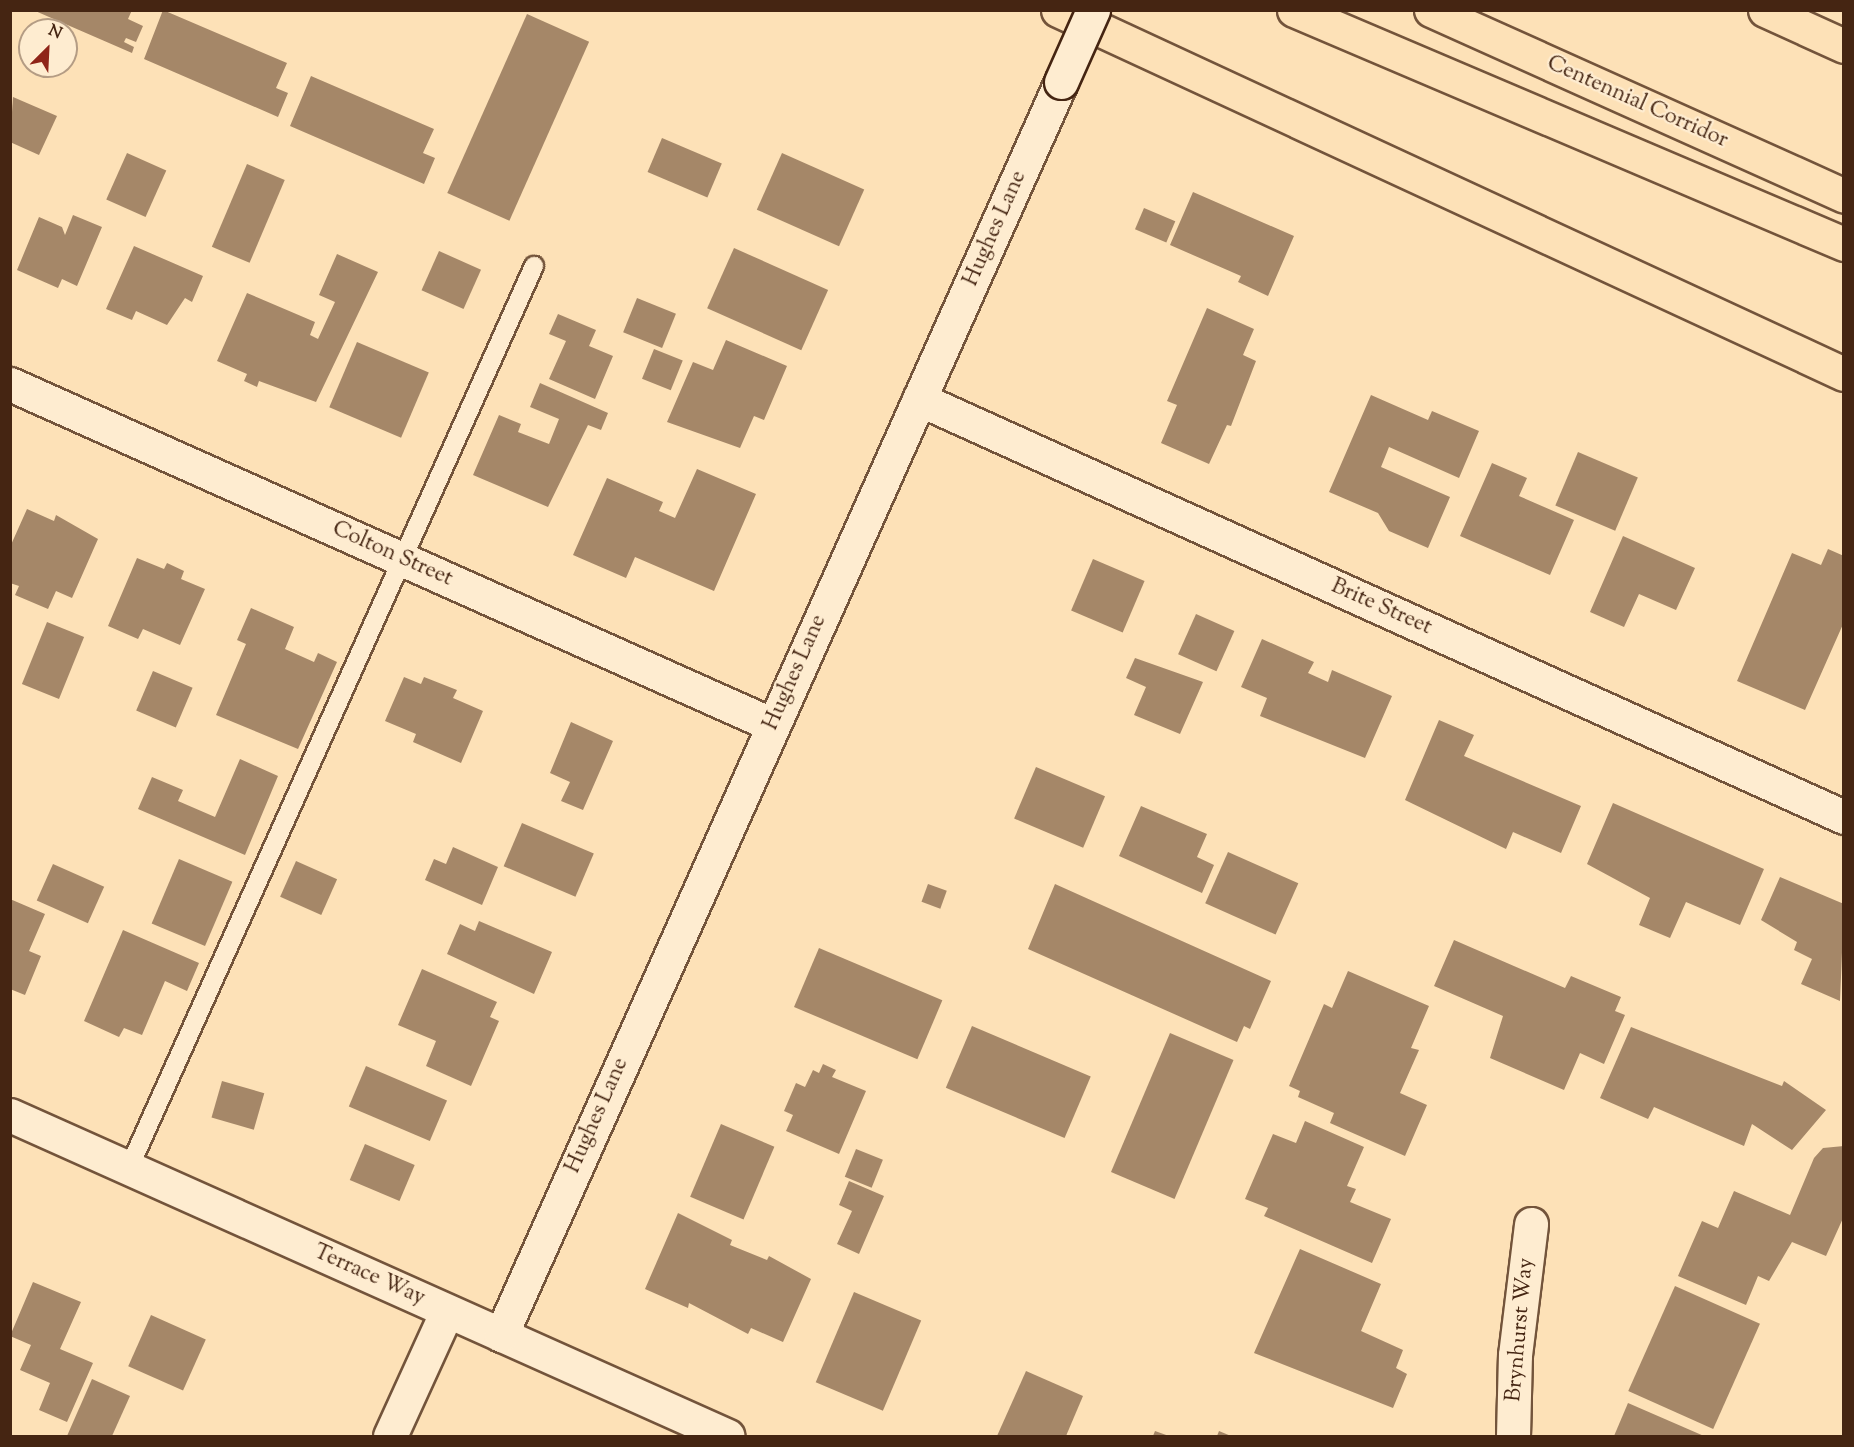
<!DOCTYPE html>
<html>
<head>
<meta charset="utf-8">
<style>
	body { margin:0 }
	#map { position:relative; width:1854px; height:1447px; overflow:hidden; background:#fde1b7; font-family:"Sorts Mill Goudy",serif }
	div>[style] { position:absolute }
	.building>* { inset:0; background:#a58768; transform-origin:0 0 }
	.roads { filter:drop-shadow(2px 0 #73543b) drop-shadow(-2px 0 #73543b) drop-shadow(0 2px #73543b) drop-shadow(0 -2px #73543b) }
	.lane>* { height:18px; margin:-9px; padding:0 9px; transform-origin:9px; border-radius:9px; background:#feecd0 }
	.street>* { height:33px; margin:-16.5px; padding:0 16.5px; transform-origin:16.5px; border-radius:16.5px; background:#feecd0 }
	.secondary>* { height:33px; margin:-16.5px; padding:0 16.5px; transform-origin:16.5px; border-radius:16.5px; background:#feecd0 }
	.highway>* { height:33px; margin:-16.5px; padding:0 16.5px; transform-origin:16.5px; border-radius:16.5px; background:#fde1b7 }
	.bridges { filter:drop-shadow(2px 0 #452512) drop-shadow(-2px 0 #452512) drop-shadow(0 2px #452512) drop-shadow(0 -2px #452512) }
	.secondary-bridge>* { height:33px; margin:-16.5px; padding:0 16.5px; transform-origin:16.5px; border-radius:16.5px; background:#feecd0 }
	span { translate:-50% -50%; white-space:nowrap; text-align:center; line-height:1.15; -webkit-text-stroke:4.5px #feecd0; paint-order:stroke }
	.street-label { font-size:22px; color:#452512 }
	.frame { position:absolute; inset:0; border:12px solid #452512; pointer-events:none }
	.north { position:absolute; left:18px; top:18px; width:60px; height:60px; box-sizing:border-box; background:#feecd0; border:2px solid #b49c84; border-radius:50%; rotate:24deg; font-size:16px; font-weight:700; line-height:24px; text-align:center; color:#452512 }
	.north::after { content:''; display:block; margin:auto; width:21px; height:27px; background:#8f2418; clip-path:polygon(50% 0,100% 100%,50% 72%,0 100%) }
</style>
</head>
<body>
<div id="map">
	<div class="building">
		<div style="clip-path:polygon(33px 10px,132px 10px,128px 19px,143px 26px,136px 42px,126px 38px,124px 42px,134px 47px,132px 53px)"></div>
		<div style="clip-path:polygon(163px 10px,287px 63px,276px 88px,288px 93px,278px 117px,144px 59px)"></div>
		<div style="left:527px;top:14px;width:68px;height:196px;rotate:24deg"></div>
		<div style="clip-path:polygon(311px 76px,434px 129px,423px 153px,435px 158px,424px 184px,290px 126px)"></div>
		<div style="clip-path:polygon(13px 97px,57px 116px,39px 155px,10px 142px)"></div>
		<div style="left:662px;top:138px;width:65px;height:37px;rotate:23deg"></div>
		<div style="left:127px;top:153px;width:43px;height:51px;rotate:24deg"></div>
		<div style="left:782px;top:153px;width:90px;height:62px;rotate:24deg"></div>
		<div style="left:247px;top:164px;width:41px;height:90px;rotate:23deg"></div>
		<div style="clip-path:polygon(1193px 192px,1294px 236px,1268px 296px,1238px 282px,1241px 276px,1170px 245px)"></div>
		<div style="left:1144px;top:208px;width:34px;height:23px;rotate:23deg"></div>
		<div style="clip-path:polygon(73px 215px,102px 227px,77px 286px,62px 279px,58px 288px,17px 270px,39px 217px,62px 227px,65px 235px)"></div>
		<div style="clip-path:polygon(134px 246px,203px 276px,192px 302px,185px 298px,167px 325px,136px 311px,132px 320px,106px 309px)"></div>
		<div style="left:734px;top:248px;width:103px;height:66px;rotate:24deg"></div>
		<div style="left:439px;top:251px;width:46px;height:43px;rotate:24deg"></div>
		<div style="clip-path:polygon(337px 254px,378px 272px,316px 402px,259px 381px,257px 387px,244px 381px,247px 374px,217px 361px,247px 293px,315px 322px,310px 335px,318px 339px,335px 302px,319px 295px)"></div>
		<div style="left:637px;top:298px;width:42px;height:37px;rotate:22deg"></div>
		<div style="clip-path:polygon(1207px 308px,1254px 329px,1243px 355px,1256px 361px,1231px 426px,1227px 425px,1209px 464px,1161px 443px,1177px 405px,1167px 401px)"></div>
		<div style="clip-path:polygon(558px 314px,596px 330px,589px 346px,613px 356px,595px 399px,549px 379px,566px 341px,549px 334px)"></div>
		<div style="clip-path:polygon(726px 340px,787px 366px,764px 420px,754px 416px,740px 448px,667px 422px,693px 362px,713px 370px)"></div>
		<div style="left:357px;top:342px;width:78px;height:71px;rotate:23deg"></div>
		<div style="left:654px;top:349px;width:31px;height:32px;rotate:22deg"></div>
		<div style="clip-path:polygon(540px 383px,608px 413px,601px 430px,588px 425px,548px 507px,473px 475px,499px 415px,521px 424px,518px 432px,549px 444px,559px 419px,530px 407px)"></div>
		<div style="clip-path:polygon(1371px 395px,1428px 420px,1432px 411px,1479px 431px,1459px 478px,1389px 447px,1381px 467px,1450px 497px,1428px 548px,1389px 531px,1378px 513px,1329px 492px)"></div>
		<div style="left:1578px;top:452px;width:65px;height:58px;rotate:23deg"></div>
		<div style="clip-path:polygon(1492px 463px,1527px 478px,1519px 496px,1574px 520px,1550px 575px,1460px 536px)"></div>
		<div style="clip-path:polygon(697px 469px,756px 494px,714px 591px,635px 557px,626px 578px,573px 555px,607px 478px,663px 502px,659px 511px,675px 518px)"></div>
		<div style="clip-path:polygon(27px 509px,54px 521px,56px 515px,98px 539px,72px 598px,56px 591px,48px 609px,15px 595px,19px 586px,10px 583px,10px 547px)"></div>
		<div style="clip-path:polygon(1623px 536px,1695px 568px,1676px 610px,1639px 594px,1624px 627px,1590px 612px)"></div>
		<div style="clip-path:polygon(1828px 549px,1844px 556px,1844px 622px,1805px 710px,1737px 681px,1792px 553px,1821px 565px)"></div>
		<div style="clip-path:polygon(137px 558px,164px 569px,167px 563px,184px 571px,181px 579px,205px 589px,180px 645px,143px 629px,138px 639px,108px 626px)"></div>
		<div style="left:1093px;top:559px;width:56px;height:56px;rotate:23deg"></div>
		<div style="clip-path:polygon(251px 608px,294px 627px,285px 649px,314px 662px,318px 653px,337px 662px,298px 749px,216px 715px,246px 644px,237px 640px)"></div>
		<div style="left:1196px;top:614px;width:42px;height:44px;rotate:24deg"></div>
		<div style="left:47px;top:622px;width:40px;height:67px;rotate:22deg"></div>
		<div style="clip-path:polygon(1262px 639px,1314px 662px,1308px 673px,1328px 682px,1332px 670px,1392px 696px,1365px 758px,1260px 716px,1267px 698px,1241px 687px)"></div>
		<div style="clip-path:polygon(1135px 658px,1203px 682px,1180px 734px,1134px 715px,1146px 687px,1126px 678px)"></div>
		<div style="left:153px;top:671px;width:43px;height:43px;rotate:23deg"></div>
		<div style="clip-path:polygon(404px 677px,421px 684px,424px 677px,457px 690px,453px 698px,483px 711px,461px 763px,413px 742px,416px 734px,385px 721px)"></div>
		<div style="clip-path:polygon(1439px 720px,1474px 735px,1464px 756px,1581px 806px,1561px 853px,1513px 832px,1506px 849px,1405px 800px)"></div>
		<div style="clip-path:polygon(571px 722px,613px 741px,583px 810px,561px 801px,570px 782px,550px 773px)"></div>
		<div style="clip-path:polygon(240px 759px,278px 776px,245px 855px,138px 809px,152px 777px,183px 790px,178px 801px,215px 817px)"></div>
		<div style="left:1036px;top:767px;width:75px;height:56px;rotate:23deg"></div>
		<div style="clip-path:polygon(1613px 803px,1764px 869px,1740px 925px,1686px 902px,1670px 938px,1639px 925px,1650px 898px,1587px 864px)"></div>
		<div style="clip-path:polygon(1141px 806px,1207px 834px,1197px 857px,1214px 865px,1202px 893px,1119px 856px)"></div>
		<div style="left:522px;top:823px;width:78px;height:47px;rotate:23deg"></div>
		<div style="clip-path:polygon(453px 847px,498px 867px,482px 905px,425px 880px,434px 859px,446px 864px)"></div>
		<div style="left:1228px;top:852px;width:77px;height:56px;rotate:24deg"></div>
		<div style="left:179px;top:859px;width:58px;height:70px;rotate:23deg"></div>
		<div style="left:296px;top:861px;width:45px;height:39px;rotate:24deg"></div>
		<div style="left:53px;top:864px;width:56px;height:40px;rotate:24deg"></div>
		<div style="clip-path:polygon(1780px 877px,1844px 904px,1840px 1001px,1801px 984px,1812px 959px,1794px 950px,1797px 942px,1761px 920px)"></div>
		<div style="left:928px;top:884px;width:20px;height:19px;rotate:20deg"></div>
		<div style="clip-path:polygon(1055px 884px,1271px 981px,1250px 1029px,1244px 1026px,1237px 1042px,1028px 949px)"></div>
		<div style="clip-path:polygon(10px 899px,45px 914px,29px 951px,41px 956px,25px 995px,10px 989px)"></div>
		<div style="clip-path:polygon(479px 921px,552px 952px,534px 994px,447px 954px,460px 924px,475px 931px)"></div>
		<div style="clip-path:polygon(123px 930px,199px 963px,187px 991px,165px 981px,142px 1035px,124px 1028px,119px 1037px,84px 1021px)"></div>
		<div style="clip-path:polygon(1454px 940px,1565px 988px,1571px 976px,1621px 997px,1615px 1011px,1625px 1015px,1604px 1064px,1580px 1053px,1564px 1090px,1490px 1058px,1503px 1016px,1434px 986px)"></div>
		<div style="left:819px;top:948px;width:134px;height:64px;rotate:23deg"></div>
		<div style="clip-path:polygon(422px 969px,497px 1002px,490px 1017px,499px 1021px,471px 1086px,426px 1066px,436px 1041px,398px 1025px)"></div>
		<div style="clip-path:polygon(1348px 971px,1429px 1006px,1411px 1048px,1419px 1050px,1400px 1093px,1427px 1105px,1405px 1156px,1330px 1123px,1334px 1113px,1298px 1097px,1300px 1091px,1289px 1086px,1324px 1004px,1332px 1008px)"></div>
		<div style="left:972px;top:1026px;width:129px;height:67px;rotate:23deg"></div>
		<div style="clip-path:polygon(1631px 1027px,1782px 1086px,1784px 1081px,1826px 1110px,1792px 1150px,1752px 1124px,1744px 1146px,1654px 1107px,1648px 1119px,1600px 1098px)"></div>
		<div style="left:1170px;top:1033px;width:69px;height:151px;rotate:23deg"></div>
		<div style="clip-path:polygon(823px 1064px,836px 1070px,832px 1077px,866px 1091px,839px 1154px,786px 1131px,793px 1115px,784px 1111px,796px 1083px,805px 1087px,813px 1070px,819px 1073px)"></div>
		<div style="left:366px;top:1066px;width:88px;height:44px;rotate:23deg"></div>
		<div style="left:222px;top:1081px;width:44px;height:38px;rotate:16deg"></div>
		<div style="clip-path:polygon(1305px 1121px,1364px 1147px,1347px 1186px,1356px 1189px,1350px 1202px,1391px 1219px,1372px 1263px,1264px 1216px,1268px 1208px,1245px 1199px,1273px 1134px,1296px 1143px)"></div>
		<div style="left:721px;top:1124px;width:58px;height:79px;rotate:23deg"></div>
		<div style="left:365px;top:1144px;width:54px;height:39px;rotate:23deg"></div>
		<div style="clip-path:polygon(1844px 1146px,1844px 1216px,1826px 1256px,1792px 1242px,1769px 1281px,1758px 1276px,1746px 1305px,1678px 1276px,1702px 1221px,1718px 1228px,1734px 1191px,1790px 1215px,1814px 1158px,1823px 1148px)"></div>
		<div style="left:856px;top:1149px;width:29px;height:30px;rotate:22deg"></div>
		<div style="clip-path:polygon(849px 1181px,884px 1196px,859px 1254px,837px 1244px,852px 1211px,839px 1205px)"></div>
		<div style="clip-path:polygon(678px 1213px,732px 1240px,730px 1245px,767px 1260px,769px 1256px,811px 1279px,783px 1342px,751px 1328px,748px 1334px,689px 1303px,688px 1308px,645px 1289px)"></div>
		<div style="clip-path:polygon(1300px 1249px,1381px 1284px,1361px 1331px,1403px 1350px,1396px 1368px,1407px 1374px,1393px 1408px,1254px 1353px)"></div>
		<div style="clip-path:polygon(33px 1282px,81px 1302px,60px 1349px,93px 1363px,67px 1422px,39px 1410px,50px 1383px,20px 1370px,31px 1345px,10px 1336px)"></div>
		<div style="left:1675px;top:1286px;width:93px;height:115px;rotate:24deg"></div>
		<div style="left:854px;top:1292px;width:73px;height:98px;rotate:23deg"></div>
		<div style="left:151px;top:1315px;width:60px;height:56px;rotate:24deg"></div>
		<div style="clip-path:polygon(1026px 1371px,1083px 1396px,1066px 1436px,997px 1436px)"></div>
		<div style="clip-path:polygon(92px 1379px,130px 1396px,112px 1436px,67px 1436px)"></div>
		<div style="clip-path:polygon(1628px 1403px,1704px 1436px,1614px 1436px)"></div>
		<div style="clip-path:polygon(1155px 1431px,1169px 1436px,1153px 1436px)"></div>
		<div style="clip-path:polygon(1219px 1431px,1231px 1436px,1217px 1436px)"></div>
	</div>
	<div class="roads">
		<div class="lane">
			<div style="left:129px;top:1168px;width:989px;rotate:-65.82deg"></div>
		</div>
		<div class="street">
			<div style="left:10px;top:384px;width:836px;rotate:24.08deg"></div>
			<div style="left:919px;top:399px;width:1015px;rotate:24.32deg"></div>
			<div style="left:390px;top:1436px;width:137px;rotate:-65.5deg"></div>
			<div style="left:1513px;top:1436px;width:81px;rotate:-88.6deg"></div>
			<div style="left:1515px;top:1355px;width:132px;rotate:-83deg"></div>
		</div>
		<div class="secondary">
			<div style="left:10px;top:1115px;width:786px;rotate:24.09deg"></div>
			<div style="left:501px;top:1335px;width:1372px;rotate:-65.92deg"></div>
		</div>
		<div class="highway">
			<div style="left:1058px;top:10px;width:866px;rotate:24.85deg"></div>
			<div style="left:1294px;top:10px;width:598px;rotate:23.05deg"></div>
			<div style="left:1431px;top:10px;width:453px;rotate:24.2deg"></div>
			<div style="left:1765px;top:10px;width:87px;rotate:24.5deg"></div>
		</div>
	</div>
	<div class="bridges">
		<div class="secondary-bridge">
			<div style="left:1061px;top:82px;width:79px;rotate:-66deg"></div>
		</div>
	</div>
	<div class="street-label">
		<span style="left:1637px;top:103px;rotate:24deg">Centennial Corridor</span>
		<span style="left:996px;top:229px;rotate:-66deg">Hughes Lane</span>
		<span style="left:392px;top:555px;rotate:24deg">Colton Street</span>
		<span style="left:1381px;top:608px;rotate:24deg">Brite Street</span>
		<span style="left:796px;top:673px;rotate:-66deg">Hughes Lane</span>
		<span style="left:598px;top:1116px;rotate:-66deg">Hughes Lane</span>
		<span style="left:369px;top:1276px;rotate:24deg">Terrace Way</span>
		<span style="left:1521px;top:1330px;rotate:-85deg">Brynhurst Way</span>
	</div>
	<div class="frame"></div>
	<div class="north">N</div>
</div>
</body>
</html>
